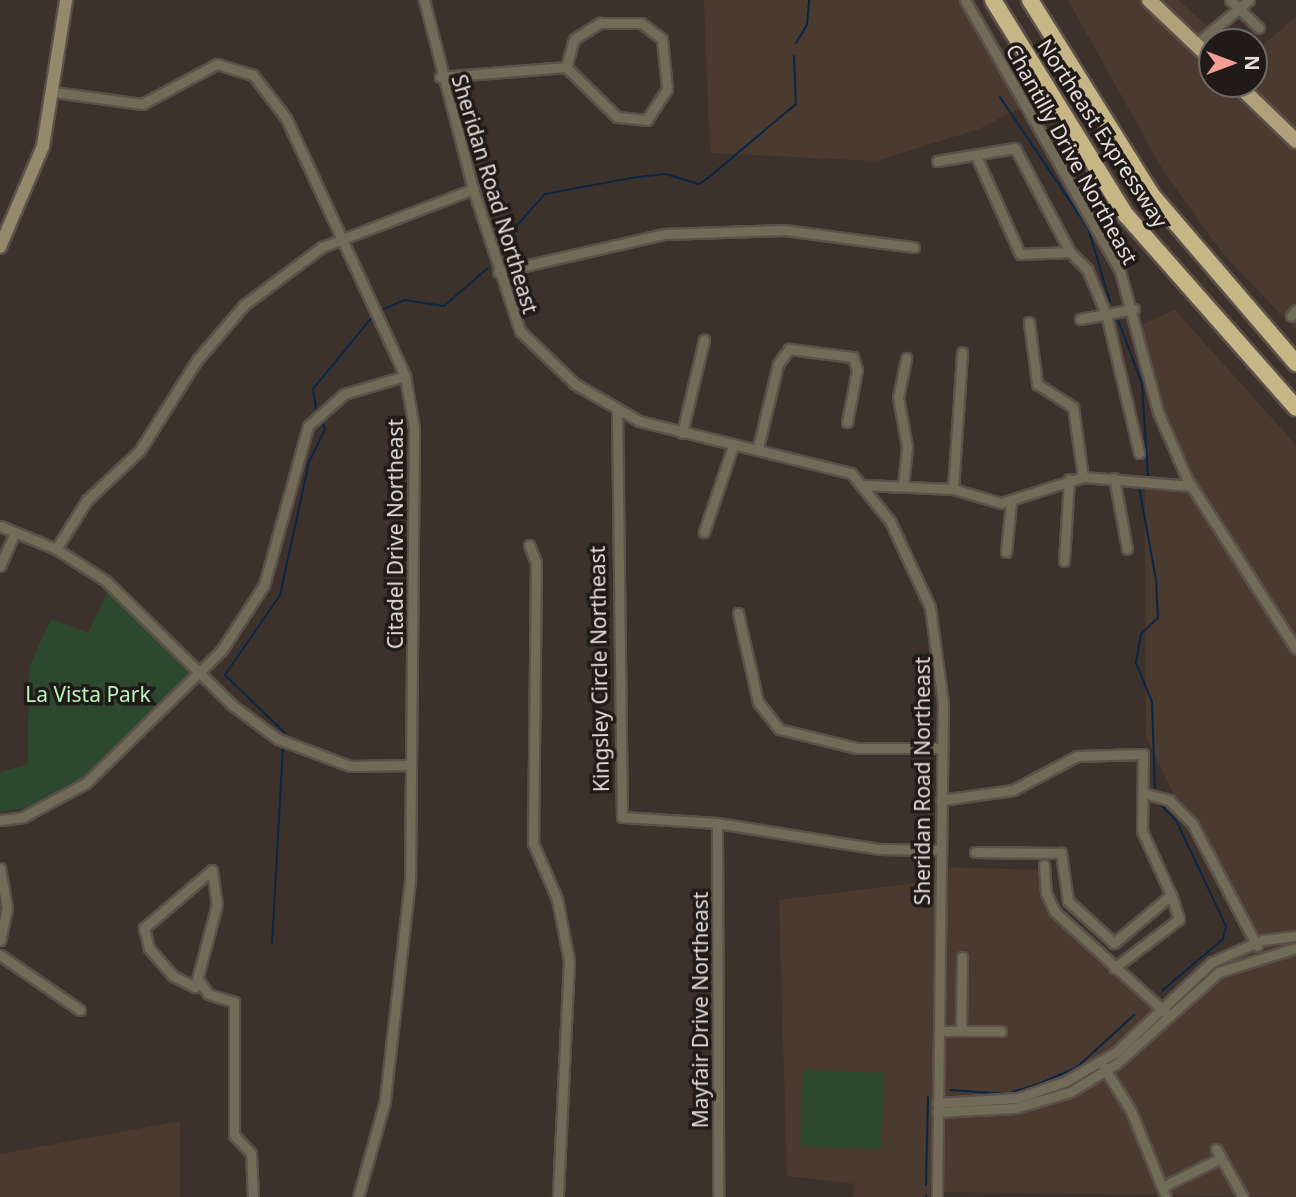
<!DOCTYPE html>
<html>
<head>
<meta charset="utf-8">
<style>
	body { margin:0 }
	#map { position:relative; width:1296px; height:1197px; overflow:hidden; background:#3d322b; font-family:"Noto Sans",sans-serif }
	div>[style] { position:absolute }
	.built>* { inset:0; background:#4a3a2f }
	.green>* { inset:0; background:#2c492f; transform-origin:0 0 }
	.stream>* { height:2px; margin:-1px; padding:0 1px; transform-origin:1px; border-radius:1px; background:#0a2645 }
	.roads { filter:drop-shadow(2px 0 #5b514a) drop-shadow(-2px 0 #5b514a) drop-shadow(0 2px #5b514a) drop-shadow(0 -2px #5b514a) }
	.minor>* { height:9px; margin:-4.5px; padding:0 4.5px; transform-origin:4.5px; border-radius:4.5px; background:#726b58 }
	.secondary>* { height:12px; margin:-6px; padding:0 6px; transform-origin:6px; border-radius:6px; background:#94896a }
	.primary>* { height:14px; margin:-7px; padding:0 7px; transform-origin:7px; border-radius:7px; background:#aea078 }
	.motorway>* { height:16px; margin:-8px; padding:0 8px; transform-origin:8px; border-radius:8px; background:#c6b585 }
	span { translate:-50% -50%; white-space:nowrap; text-align:center; line-height:1.15; -webkit-text-stroke:7px #201b18; paint-order:stroke }
	.street-label { font-size:21px; color:#e4ddd9 }
	.park-label { font-size:21px; color:#b7f4bc }
	.north { position:absolute; left:1198px; top:28px; width:70px; height:70px; box-sizing:border-box; background:#201b18; border:2px solid #6e6965; border-radius:50%; rotate:90deg; font-size:19px; font-weight:700; line-height:28px; text-align:center; color:#e4ddd9 }
	.north::after { content:''; display:block; margin:auto; width:24px; height:32px; background:#f59c95; clip-path:polygon(50% 0,100% 100%,50% 72%,0 100%) }
</style>
</head>
<body>
<div id="map">
	<div class="built">
		<div style="clip-path:polygon(704px 0,961px 0,1026px 105px,979px 129px,876px 161px,710px 153px)"></div>
		<div style="clip-path:polygon(1068px 0,1178px 0,1225px 42px,1212px 42px,1212px 84px,1254px 84px,1254px 52px,1296px 17px,1296px 330px,1224px 255px,1164px 172px)"></div>
		<div style="clip-path:polygon(1175px 310px,1296px 445px,1296px 1197px,938px 1192px,937px 1197px,853px 1197px,854px 1184px,787px 1176px,779px 900px,940px 880px,941px 867px,1042px 870px,1067px 926px,1158px 1017px,1248px 946px,1146px 737px,1145px 484px,1197px 490px,1158px 416px,1137px 327px)"></div>
		<div style="clip-path:polygon(180px 1121px,180px 1197px,0 1197px,0 1154px)"></div>
	</div>
	<div class="green">
		<div style="clip-path:polygon(109px 589px,191px 671px,95px 771px,38px 806px,0 812px,0 772px,28px 764px,29px 667px,51px 619px,88px 633px)"></div>
		<div style="left:803px;top:1070px;width:81px;height:76px;rotate:2deg"></div>
	</div>
	<div class="stream">
		<div style="left:796px;top:43px;width:21px;rotate:-59deg"></div>
		<div style="left:807px;top:25px;width:25px;rotate:-85deg"></div>
		<div style="left:1000px;top:97px;width:158px;rotate:56.1deg"></div>
		<div style="left:1088px;top:228px;width:77px;rotate:73.4deg"></div>
		<div style="left:501px;top:258px;width:37px;rotate:-64deg"></div>
		<div style="left:517px;top:225px;width:42px;rotate:-47.9deg"></div>
		<div style="left:545px;top:194px;width:94px;rotate:-10.5deg"></div>
		<div style="left:637px;top:177px;width:29px;rotate:-6deg"></div>
		<div style="left:666px;top:174px;width:34px;rotate:17deg"></div>
		<div style="left:699px;top:184px;width:11px;rotate:-34deg"></div>
		<div style="left:708px;top:178px;width:115px;rotate:-40.1deg"></div>
		<div style="left:796px;top:104px;width:48px;rotate:-92.4deg"></div>
		<div style="left:384px;top:309px;width:22px;rotate:-24deg"></div>
		<div style="left:404px;top:300px;width:40px;rotate:8.5deg"></div>
		<div style="left:444px;top:306px;width:58px;rotate:-40.8deg"></div>
		<div style="left:1118px;top:320px;width:68px;rotate:69.4deg"></div>
		<div style="left:1142px;top:384px;width:93px;rotate:86.3deg"></div>
		<div style="left:316px;top:408px;width:19px;rotate:-99deg"></div>
		<div style="left:313px;top:389px;width:94px;rotate:-50.6deg"></div>
		<div style="left:1139px;top:487px;width:95px;rotate:79.6deg"></div>
		<div style="left:1156px;top:580px;width:38px;rotate:87deg"></div>
		<div style="left:1158px;top:618px;width:23px;rotate:137deg"></div>
		<div style="left:1141px;top:634px;width:29px;rotate:100deg"></div>
		<div style="left:1136px;top:663px;width:42px;rotate:67.7deg"></div>
		<div style="left:1152px;top:702px;width:89px;rotate:88.1deg"></div>
		<div style="left:285px;top:733px;width:83px;rotate:-136deg"></div>
		<div style="left:225px;top:675px;width:97px;rotate:-55.5deg"></div>
		<div style="left:280px;top:595px;width:136px;rotate:-77.7deg"></div>
		<div style="left:309px;top:462px;width:37px;rotate:-64deg"></div>
		<div style="left:325px;top:429px;width:9px;rotate:-117deg"></div>
		<div style="left:1157px;top:801px;width:29px;rotate:46deg"></div>
		<div style="left:1177px;top:822px;width:115px;rotate:64.8deg"></div>
		<div style="left:1226px;top:926px;width:13px;rotate:103deg"></div>
		<div style="left:1223px;top:939px;width:80px;rotate:139.6deg"></div>
		<div style="left:272px;top:944px;width:196px;rotate:-86.8deg"></div>
		<div style="left:950px;top:1090px;width:57px;rotate:4deg"></div>
		<div style="left:1007px;top:1094px;width:38px;rotate:-18deg"></div>
		<div style="left:1043px;top:1082px;width:36px;rotate:-23deg"></div>
		<div style="left:1076px;top:1068px;width:79px;rotate:-42.4deg"></div>
		<div style="left:926px;top:1185px;width:88px;rotate:-88.7deg"></div>
		<div style="left:926px;top:1196px;width:1px;rotate:90deg"></div>
	</div>
	<div class="roads">
		<div class="minor">
			<div style="left:424px;top:0;width:195px;rotate:75.5deg"></div>
			<div style="left:473px;top:189px;width:150px;rotate:71.7deg"></div>
			<div style="left:520px;top:331px;width:76px;rotate:43.9deg"></div>
			<div style="left:575px;top:384px;width:74px;rotate:30deg"></div>
			<div style="left:639px;top:421px;width:218px;rotate:13.8deg"></div>
			<div style="left:851px;top:473px;width:62px;rotate:50.9deg"></div>
			<div style="left:890px;top:521px;width:95px;rotate:65.1deg"></div>
			<div style="left:930px;top:607px;width:97px;rotate:82.3deg"></div>
			<div style="left:943px;top:703px;width:494px;rotate:90.7deg"></div>
			<div style="left:965px;top:0;width:312px;rotate:60.2deg"></div>
			<div style="left:1120px;top:271px;width:146px;rotate:74.9deg"></div>
			<div style="left:1158px;top:412px;width:73px;rotate:66.6deg"></div>
			<div style="left:1187px;top:479px;width:202px;rotate:57.3deg"></div>
			<div style="left:1230px;top:0;width:40px;rotate:44deg"></div>
			<div style="left:600px;top:23px;width:41px"></div>
			<div style="left:641px;top:23px;width:26px;rotate:37deg"></div>
			<div style="left:662px;top:39px;width:50px;rotate:84.3deg"></div>
			<div style="left:667px;top:89px;width:37px;rotate:123deg"></div>
			<div style="left:647px;top:120px;width:30px;rotate:-174deg"></div>
			<div style="left:617px;top:117px;width:71px;rotate:-135.6deg"></div>
			<div style="left:566px;top:67px;width:29px;rotate:-74deg"></div>
			<div style="left:574px;top:39px;width:31px;rotate:-32deg"></div>
			<div style="left:1196px;top:44px;width:69px;rotate:-39.7deg"></div>
			<div style="left:440px;top:77px;width:126px;rotate:-4.5deg"></div>
			<div style="left:54px;top:92px;width:89px;rotate:7.8deg"></div>
			<div style="left:142px;top:104px;width:85px;rotate:-28.1deg"></div>
			<div style="left:217px;top:64px;width:38px;rotate:17deg"></div>
			<div style="left:253px;top:75px;width:54px;rotate:52.5deg"></div>
			<div style="left:286px;top:118px;width:284px;rotate:65.2deg"></div>
			<div style="left:405px;top:376px;width:53px;rotate:80.2deg"></div>
			<div style="left:414px;top:428px;width:452px;rotate:90.5deg"></div>
			<div style="left:410px;top:880px;width:222px;rotate:96.5deg"></div>
			<div style="left:385px;top:1101px;width:100px;rotate:105.7deg"></div>
			<div style="left:977px;top:158px;width:105px;rotate:65.9deg"></div>
			<div style="left:1020px;top:254px;width:50px;rotate:-2.3deg"></div>
			<div style="left:1070px;top:252px;width:24px;rotate:45deg"></div>
			<div style="left:1087px;top:269px;width:49px;rotate:67.1deg"></div>
			<div style="left:1106px;top:314px;width:143px;rotate:76.6deg"></div>
			<div style="left:937px;top:161px;width:79px;rotate:-9.5deg"></div>
			<div style="left:1015px;top:148px;width:118px;rotate:62.1deg"></div>
			<div style="left:498px;top:272px;width:170px;rotate:-12.9deg"></div>
			<div style="left:664px;top:234px;width:120px;rotate:-1.9deg"></div>
			<div style="left:784px;top:230px;width:131px;rotate:7.5deg"></div>
			<div style="left:1291px;top:316px;width:8px;rotate:-50deg"></div>
			<div style="left:1080px;top:319px;width:55px;rotate:-10.5deg"></div>
			<div style="left:1029px;top:322px;width:63px;rotate:82.6deg"></div>
			<div style="left:1037px;top:384px;width:43px;rotate:32.6deg"></div>
			<div style="left:1073px;top:407px;width:71px;rotate:81.9deg"></div>
			<div style="left:617px;top:410px;width:407px;rotate:89.3deg"></div>
			<div style="left:622px;top:817px;width:95px;rotate:3.6deg"></div>
			<div style="left:717px;top:823px;width:165px;rotate:9.1deg"></div>
			<div style="left:880px;top:849px;width:60px;rotate:1deg"></div>
			<div style="left:682px;top:433px;width:96px;rotate:-76.7deg"></div>
			<div style="left:758px;top:448px;width:86px;rotate:-76.6deg"></div>
			<div style="left:778px;top:364px;width:19px;rotate:-54deg"></div>
			<div style="left:789px;top:349px;width:64px;rotate:7.1deg"></div>
			<div style="left:853px;top:357px;width:14px;rotate:73deg"></div>
			<div style="left:857px;top:370px;width:53px;rotate:100.9deg"></div>
			<div style="left:1114px;top:478px;width:72px;rotate:79.6deg"></div>
			<div style="left:864px;top:485px;width:89px;rotate:2.6deg"></div>
			<div style="left:953px;top:489px;width:50px;rotate:16.3deg"></div>
			<div style="left:1001px;top:503px;width:86px;rotate:-17.6deg"></div>
			<div style="left:1083px;top:477px;width:109px;rotate:4.7deg"></div>
			<div style="left:903px;top:485px;width:38px;rotate:-84deg"></div>
			<div style="left:907px;top:447px;width:51px;rotate:-100.2deg"></div>
			<div style="left:898px;top:397px;width:40px;rotate:-78deg"></div>
			<div style="left:953px;top:489px;width:137px;rotate:-86.2deg"></div>
			<div style="left:0;top:526px;width:61px;rotate:22.3deg"></div>
			<div style="left:56px;top:549px;width:59px;rotate:32.6deg"></div>
			<div style="left:106px;top:581px;width:177px;rotate:44.5deg"></div>
			<div style="left:232px;top:705px;width:57px;rotate:36.5deg"></div>
			<div style="left:278px;top:739px;width:77px;rotate:20.6deg"></div>
			<div style="left:350px;top:766px;width:61px;rotate:-0.9deg"></div>
			<div style="left:704px;top:532px;width:91px;rotate:-71.4deg"></div>
			<div style="left:529px;top:545px;width:18px;rotate:68deg"></div>
			<div style="left:536px;top:562px;width:281px;rotate:90.6deg"></div>
			<div style="left:533px;top:843px;width:61px;rotate:66.8deg"></div>
			<div style="left:557px;top:899px;width:63px;rotate:79deg"></div>
			<div style="left:569px;top:961px;width:236px;rotate:92.7deg"></div>
			<div style="left:56px;top:549px;width:58px;rotate:-57.7deg"></div>
			<div style="left:87px;top:500px;width:73px;rotate:-43.3deg"></div>
			<div style="left:140px;top:450px;width:107px;rotate:-57.7deg"></div>
			<div style="left:197px;top:360px;width:72px;rotate:-49.5deg"></div>
			<div style="left:244px;top:305px;width:97px;rotate:-36.6deg"></div>
			<div style="left:322px;top:247px;width:162px;rotate:-21deg"></div>
			<div style="left:1006px;top:552px;width:50px;rotate:-84.3deg"></div>
			<div style="left:1064px;top:561px;width:82px;rotate:-86.5deg"></div>
			<div style="left:0;top:566px;width:36px;rotate:-66deg"></div>
			<div style="left:738px;top:613px;width:91px;rotate:77.3deg"></div>
			<div style="left:758px;top:702px;width:34px;rotate:52deg"></div>
			<div style="left:779px;top:729px;width:79px;rotate:13.9deg"></div>
			<div style="left:856px;top:748px;width:85px"></div>
			<div style="left:1144px;top:793px;width:26px;rotate:16deg"></div>
			<div style="left:1169px;top:800px;width:33px;rotate:45deg"></div>
			<div style="left:1192px;top:823px;width:139px;rotate:62.1deg"></div>
			<div style="left:941px;top:800px;width:73px;rotate:-7.9deg"></div>
			<div style="left:1013px;top:790px;width:72px;rotate:-28deg"></div>
			<div style="left:1077px;top:756px;width:66px;rotate:-1.7deg"></div>
			<div style="left:1143px;top:754px;width:77px;rotate:90.7deg"></div>
			<div style="left:1142px;top:831px;width:70px;rotate:65.6deg"></div>
			<div style="left:1171px;top:895px;width:75px;rotate:139.9deg"></div>
			<div style="left:1114px;top:943px;width:62px;rotate:-137.6deg"></div>
			<div style="left:1068px;top:901px;width:49px;rotate:-98.3deg"></div>
			<div style="left:1061px;top:853px;width:86px;rotate:-179.3deg"></div>
			<div style="left:0;top:820px;width:23px;rotate:-7deg"></div>
			<div style="left:23px;top:817px;width:72px;rotate:-28.4deg"></div>
			<div style="left:86px;top:783px;width:189px;rotate:-44.4deg"></div>
			<div style="left:221px;top:651px;width:79px;rotate:-56.9deg"></div>
			<div style="left:264px;top:585px;width:165px;rotate:-74.5deg"></div>
			<div style="left:308px;top:426px;width:48px;rotate:-41.6deg"></div>
			<div style="left:344px;top:394px;width:64px;rotate:-16.4deg"></div>
			<div style="left:717px;top:823px;width:374px;rotate:89.8deg"></div>
			<div style="left:1044px;top:865px;width:28px;rotate:86deg"></div>
			<div style="left:1046px;top:893px;width:21px;rotate:65deg"></div>
			<div style="left:1055px;top:912px;width:149px;rotate:42.3deg"></div>
			<div style="left:0;top:868px;width:41px;rotate:80.1deg"></div>
			<div style="left:7px;top:908px;width:33px;rotate:102deg"></div>
			<div style="left:212px;top:870px;width:34px;rotate:82deg"></div>
			<div style="left:217px;top:904px;width:86px;rotate:104.8deg"></div>
			<div style="left:195px;top:987px;width:25px;rotate:-153deg"></div>
			<div style="left:173px;top:976px;width:37px;rotate:-131deg"></div>
			<div style="left:149px;top:948px;width:21px;rotate:-104deg"></div>
			<div style="left:144px;top:928px;width:89px;rotate:-40.5deg"></div>
			<div style="left:0;top:955px;width:97px;rotate:34.5deg"></div>
			<div style="left:1114px;top:968px;width:81px;rotate:-37deg"></div>
			<div style="left:1179px;top:919px;width:25px;rotate:-108deg"></div>
			<div style="left:200px;top:982px;width:14px;rotate:56deg"></div>
			<div style="left:208px;top:994px;width:27px;rotate:17deg"></div>
			<div style="left:234px;top:1002px;width:133px;rotate:90deg"></div>
			<div style="left:234px;top:1135px;width:25px;rotate:47deg"></div>
			<div style="left:251px;top:1153px;width:44px;rotate:87.4deg"></div>
			<div style="left:939px;top:1031px;width:62px"></div>
			<div style="left:961px;top:1031px;width:74px;rotate:-89.2deg"></div>
			<div style="left:1103px;top:1066px;width:53px;rotate:58.1deg"></div>
			<div style="left:1131px;top:1111px;width:93px;rotate:67.9deg"></div>
			<div style="left:937px;top:1103px;width:81px;rotate:-3.5deg"></div>
			<div style="left:1018px;top:1098px;width:51px;rotate:-19.5deg"></div>
			<div style="left:1066px;top:1081px;width:58px;rotate:-30.1deg"></div>
			<div style="left:1116px;top:1052px;width:132px;rotate:-43.2deg"></div>
			<div style="left:1212px;top:962px;width:55px;rotate:-23.7deg"></div>
			<div style="left:1262px;top:940px;width:34px;rotate:-7deg"></div>
			<div style="left:937px;top:1112px;width:78px;rotate:-2.9deg"></div>
			<div style="left:1015px;top:1108px;width:57px;rotate:-16.2deg"></div>
			<div style="left:1070px;top:1092px;width:54px;rotate:-31.3deg"></div>
			<div style="left:1116px;top:1064px;width:138px;rotate:-41.8deg"></div>
			<div style="left:1219px;top:972px;width:81px;rotate:-17.3deg"></div>
			<div style="left:1216px;top:1149px;width:55px;rotate:60.6deg"></div>
			<div style="left:1162px;top:1187px;width:66px;rotate:-26.2deg"></div>
		</div>
		<div class="secondary">
			<div style="left:0;top:247px;width:110px;rotate:-66.9deg"></div>
			<div style="left:43px;top:146px;width:148px;rotate:-81deg"></div>
		</div>
		<div class="primary">
			<div style="left:1149px;top:0;width:87px;rotate:43.6deg"></div>
			<div style="left:1237px;top:84px;width:82px;rotate:44deg"></div>
		</div>
		<div class="motorway">
			<div style="left:993px;top:0;width:253px;rotate:58.3deg"></div>
			<div style="left:1126px;top:215px;width:257px;rotate:48.6deg"></div>
			<div style="left:1030px;top:0;width:229px;rotate:58deg"></div>
			<div style="left:1151px;top:194px;width:223px;rotate:49.4deg"></div>
		</div>
	</div>
	<div class="street-label">
		<span style="left:1103px;top:133px;rotate:57deg">Northeast Expressway</span>
		<span style="left:1072px;top:154px;rotate:61deg">Chantilly Drive Northeast</span>
		<span style="left:495px;top:194px;rotate:73deg">Sheridan Road Northeast</span>
		<span style="left:395px;top:534px;rotate:-90deg">Citadel Drive Northeast</span>
		<span style="left:599px;top:669px;rotate:-91deg">Kingsley Circle Northeast</span>
		<span style="left:922px;top:781px;rotate:-90deg">Sheridan Road Northeast</span>
		<span style="left:700px;top:1010px;rotate:-90deg">Mayfair Drive Northeast</span>
	</div>
	<div class="park-label">
		<span style="left:88px;top:694px">La Vista Park</span>
	</div>
	<div class="north">N</div>
</div>
</body>
</html>
